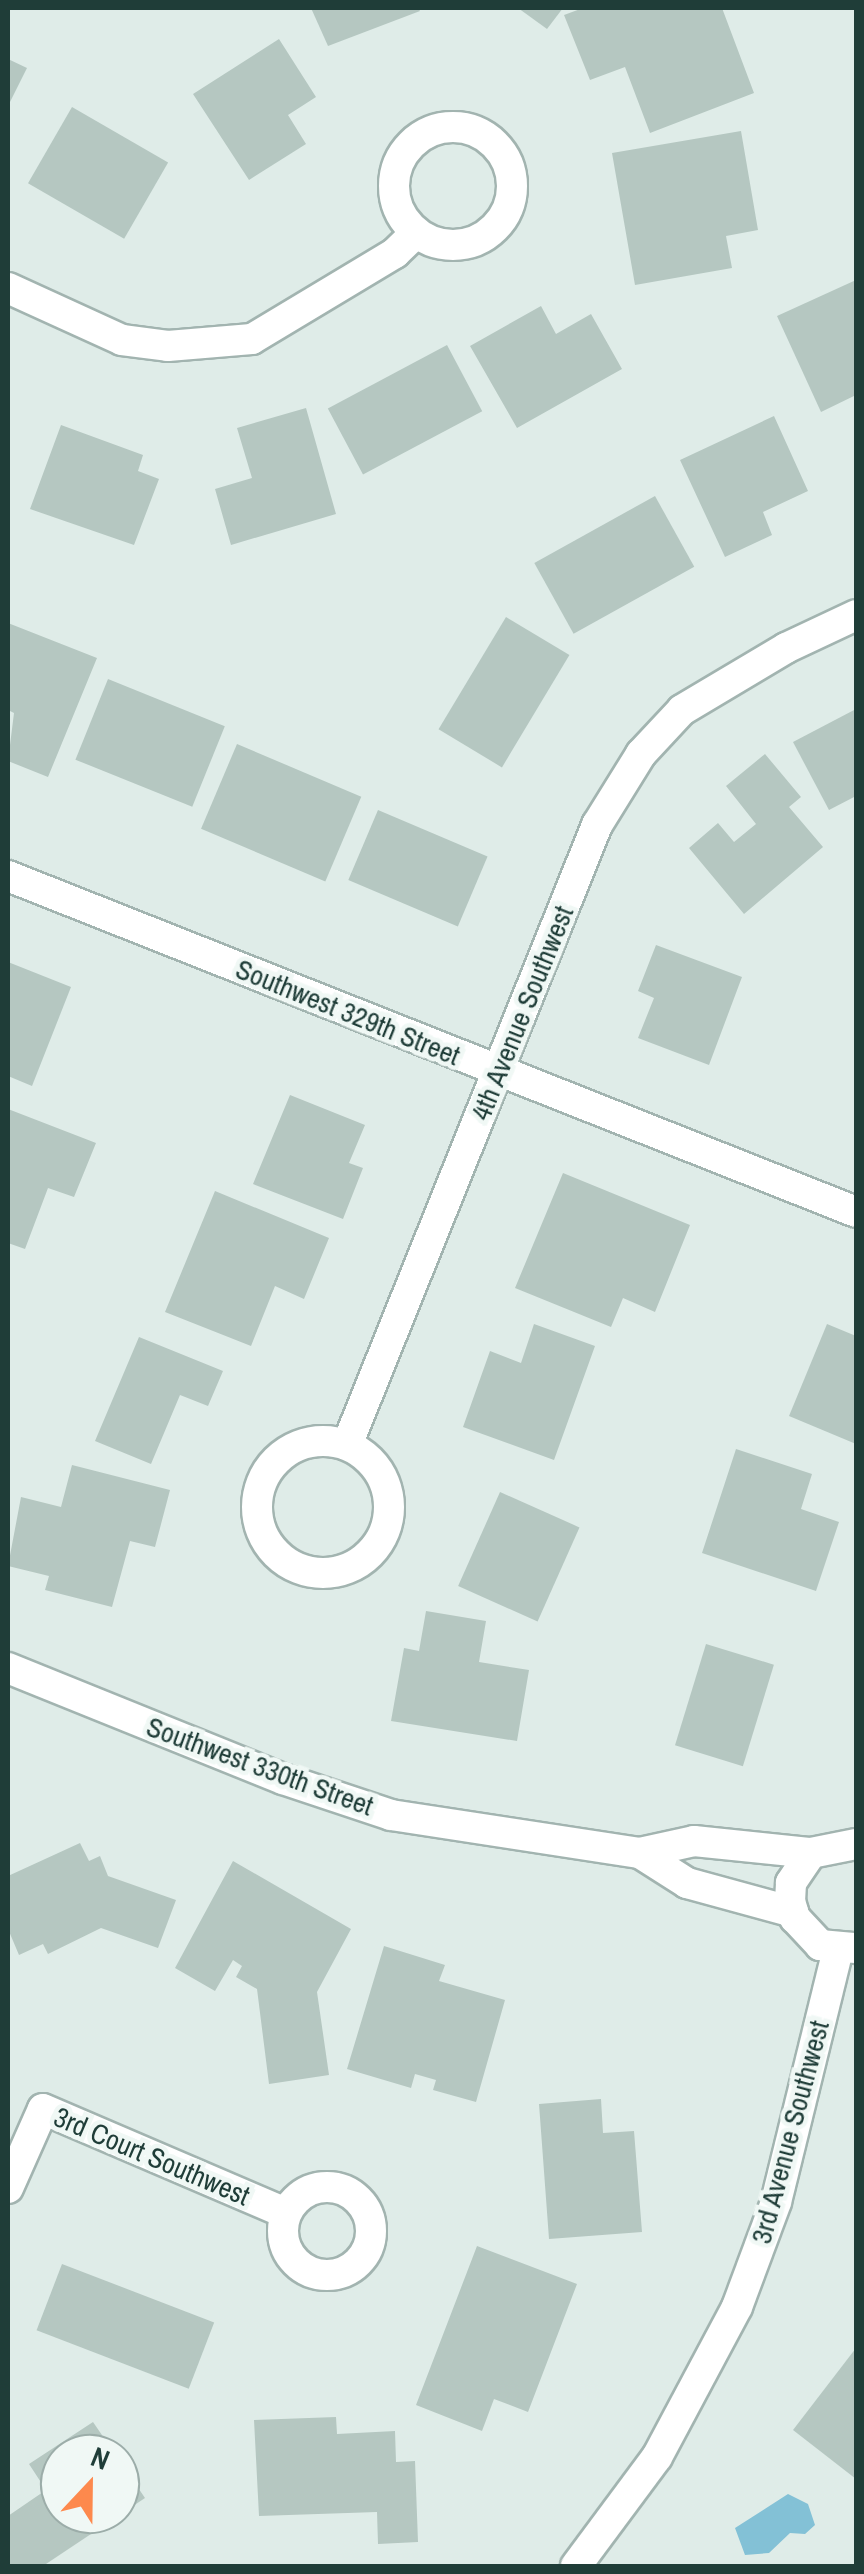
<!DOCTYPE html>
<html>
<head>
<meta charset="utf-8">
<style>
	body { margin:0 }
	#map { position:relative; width:864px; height:2574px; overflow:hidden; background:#dfece8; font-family:"Archivo Narrow",sans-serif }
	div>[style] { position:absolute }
	.water>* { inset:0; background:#83c1d6 }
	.building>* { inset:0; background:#b5c7c1; transform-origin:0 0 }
	.roads { filter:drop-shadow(2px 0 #a2b4b0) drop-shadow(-2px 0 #a2b4b0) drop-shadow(0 2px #a2b4b0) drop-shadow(0 -2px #a2b4b0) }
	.minor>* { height:30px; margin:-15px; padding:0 15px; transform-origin:15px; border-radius:15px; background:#fff }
	.minor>.ring { margin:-15px; padding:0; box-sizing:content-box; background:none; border:30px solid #fff; border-radius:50% }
	span { translate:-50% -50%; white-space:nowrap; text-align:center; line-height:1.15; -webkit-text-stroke:9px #f0f8f5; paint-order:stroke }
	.street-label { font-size:28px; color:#1f3d38 }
	.frame { position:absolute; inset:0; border:10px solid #1f3d38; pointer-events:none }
	.north { position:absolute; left:40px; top:2434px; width:100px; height:100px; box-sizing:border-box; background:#f0f8f5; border:2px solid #9cada9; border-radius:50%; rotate:22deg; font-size:28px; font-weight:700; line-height:40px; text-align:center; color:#1f3d38 }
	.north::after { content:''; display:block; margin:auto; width:35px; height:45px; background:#fd894d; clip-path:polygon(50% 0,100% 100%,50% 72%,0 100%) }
</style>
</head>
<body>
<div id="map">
	<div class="water">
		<div style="clip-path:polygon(788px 2494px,808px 2504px,815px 2525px,805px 2534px,790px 2533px,769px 2553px,745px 2555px,735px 2528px)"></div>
	</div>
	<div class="building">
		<div style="clip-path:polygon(311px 8px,418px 8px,420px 11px,328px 46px)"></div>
		<div style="clip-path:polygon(518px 8px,563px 8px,547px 29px)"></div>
		<div style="clip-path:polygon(583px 8px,722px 8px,754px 93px,650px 133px,625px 67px,590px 80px,564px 15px)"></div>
		<div style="clip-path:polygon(279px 39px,316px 97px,288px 115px,306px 144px,249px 180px,193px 94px)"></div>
		<div style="clip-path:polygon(8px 59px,27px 68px,8px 106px)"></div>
		<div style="left:72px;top:107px;width:111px;height:88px;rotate:30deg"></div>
		<div style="clip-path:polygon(741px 131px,758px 230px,726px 236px,732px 268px,635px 285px,612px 153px)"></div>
		<div style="clip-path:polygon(856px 280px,856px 395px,821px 412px,777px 316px)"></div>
		<div style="clip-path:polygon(541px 306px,556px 334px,591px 314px,622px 369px,517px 428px,470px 346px)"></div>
		<div style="left:447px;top:345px;width:75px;height:135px;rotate:62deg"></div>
		<div style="clip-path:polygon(306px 408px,336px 514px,231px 545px,215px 489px,252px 478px,237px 428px)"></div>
		<div style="clip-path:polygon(774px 416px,808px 491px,763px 512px,772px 535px,725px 557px,680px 460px)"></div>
		<div style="clip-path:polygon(61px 425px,143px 455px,138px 471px,159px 479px,134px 545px,30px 509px)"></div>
		<div style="left:655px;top:496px;width:81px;height:138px;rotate:61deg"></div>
		<div style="left:506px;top:617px;width:74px;height:131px;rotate:31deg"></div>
		<div style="clip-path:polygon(8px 623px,97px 658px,48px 777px,8px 761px,14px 713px,8px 710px)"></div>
		<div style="left:108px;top:679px;width:126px;height:87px;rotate:22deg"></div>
		<div style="clip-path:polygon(856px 709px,856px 796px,829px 810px,793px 742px)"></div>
		<div style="left:237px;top:744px;width:135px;height:92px;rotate:23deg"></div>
		<div style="clip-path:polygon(765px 754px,801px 797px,789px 807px,823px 847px,744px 914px,689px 848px,718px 823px,734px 842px,756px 824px,726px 786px)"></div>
		<div style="left:378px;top:810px;width:119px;height:76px;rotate:23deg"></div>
		<div style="clip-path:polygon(656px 945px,742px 977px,709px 1065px,638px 1038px,654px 998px,638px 991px)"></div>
		<div style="clip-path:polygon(8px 962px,71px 987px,32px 1086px,8px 1076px)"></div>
		<div style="clip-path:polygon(290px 1095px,365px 1125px,349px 1163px,363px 1168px,343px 1219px,253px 1184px)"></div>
		<div style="clip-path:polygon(8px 1109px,96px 1143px,74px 1197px,48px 1188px,25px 1249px,8px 1243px)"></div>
		<div style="clip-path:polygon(563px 1173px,690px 1225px,655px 1312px,623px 1298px,611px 1327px,515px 1288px)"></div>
		<div style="clip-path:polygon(215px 1191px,329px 1238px,304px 1299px,275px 1286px,251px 1346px,165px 1312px)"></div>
		<div style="clip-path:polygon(534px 1324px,595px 1346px,554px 1460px,463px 1427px,490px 1351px,521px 1363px)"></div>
		<div style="clip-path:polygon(827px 1324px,856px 1336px,856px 1444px,789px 1416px)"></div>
		<div style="clip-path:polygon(139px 1337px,223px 1371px,208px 1406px,180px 1395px,151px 1464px,95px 1441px)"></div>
		<div style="clip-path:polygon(736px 1449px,812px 1474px,801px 1509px,839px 1522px,816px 1591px,702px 1553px)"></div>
		<div style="clip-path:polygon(72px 1465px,170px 1490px,155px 1547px,130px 1541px,112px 1607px,45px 1590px,49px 1576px,8px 1566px,21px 1497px,61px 1507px)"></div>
		<div style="left:500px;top:1492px;width:87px;height:103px;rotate:24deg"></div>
		<div style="clip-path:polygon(426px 1611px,486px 1621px,479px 1662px,529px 1670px,517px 1741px,391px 1721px,404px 1648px,419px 1651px)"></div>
		<div style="left:706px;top:1644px;width:71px;height:106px;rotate:17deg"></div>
		<div style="clip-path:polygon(80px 1843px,89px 1861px,100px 1856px,108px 1876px,176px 1900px,158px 1948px,101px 1928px,48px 1954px,43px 1944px,19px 1955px,8px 1929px,8px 1876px)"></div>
		<div style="clip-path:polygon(233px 1861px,351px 1929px,317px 1992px,329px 2075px,269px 2084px,257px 1989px,236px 1977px,242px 1966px,233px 1960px,215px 1991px,175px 1968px)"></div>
		<div style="clip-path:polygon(384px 1946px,445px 1965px,439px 1981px,505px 2000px,476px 2102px,433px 2090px,436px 2080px,415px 2074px,411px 2088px,347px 2069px)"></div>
		<div style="clip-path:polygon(601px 2099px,603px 2133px,634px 2131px,642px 2232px,549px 2239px,539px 2104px)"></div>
		<div style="clip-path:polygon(477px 2246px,577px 2284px,528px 2412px,494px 2399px,482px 2431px,416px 2405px)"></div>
		<div style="left:62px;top:2264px;width:163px;height:71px;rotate:21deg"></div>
		<div style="clip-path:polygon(856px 2348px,856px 2479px,793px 2430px)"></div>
		<div style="clip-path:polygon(336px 2417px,337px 2434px,395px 2431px,396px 2462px,415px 2461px,418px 2542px,378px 2544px,377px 2512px,259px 2516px,254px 2420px)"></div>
		<div style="clip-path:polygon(93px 2422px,115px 2454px,60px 2454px,60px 2514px,120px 2514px,120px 2461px,145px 2498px,43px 2566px,8px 2566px,8px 2516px,46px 2490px,29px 2464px)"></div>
	</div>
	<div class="roads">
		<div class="minor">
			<div class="ring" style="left:394px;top:127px;width:88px;height:88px"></div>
			<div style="left:8px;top:288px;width:125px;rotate:24.5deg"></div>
			<div style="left:122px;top:340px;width:46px;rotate:7.4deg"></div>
			<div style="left:168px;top:346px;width:84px;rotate:-4.8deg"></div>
			<div style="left:252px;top:339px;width:167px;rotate:-31deg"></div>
			<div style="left:395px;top:253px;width:29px;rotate:-44deg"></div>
			<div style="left:8px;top:876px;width:912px;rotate:21.61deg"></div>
			<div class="ring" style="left:257px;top:1441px;width:102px;height:102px"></div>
			<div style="left:347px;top:1445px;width:669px;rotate:-68.04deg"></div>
			<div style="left:597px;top:825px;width:84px;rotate:-58.2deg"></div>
			<div style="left:641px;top:754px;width:60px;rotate:-47deg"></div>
			<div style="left:682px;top:710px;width:121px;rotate:-30.8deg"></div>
			<div style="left:786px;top:648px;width:77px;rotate:-25.2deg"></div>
			<div style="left:8px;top:1668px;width:297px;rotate:22deg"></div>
			<div style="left:283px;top:1779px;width:114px;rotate:18.4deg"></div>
			<div style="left:391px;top:1815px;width:252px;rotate:8.7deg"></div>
			<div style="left:640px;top:1853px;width:55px;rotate:-12.5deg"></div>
			<div style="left:694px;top:1841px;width:118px;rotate:5.9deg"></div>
			<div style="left:856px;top:1844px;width:46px;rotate:168.7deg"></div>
			<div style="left:811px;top:1853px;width:36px;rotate:124deg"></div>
			<div style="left:791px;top:1883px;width:18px;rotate:93deg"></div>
			<div style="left:790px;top:1901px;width:18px;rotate:74deg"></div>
			<div style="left:795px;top:1918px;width:37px;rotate:47deg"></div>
			<div style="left:820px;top:1945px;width:36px;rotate:5deg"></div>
			<div style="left:640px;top:1853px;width:56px;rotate:32.6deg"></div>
			<div style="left:687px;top:1883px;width:110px;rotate:15.3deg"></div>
			<div class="ring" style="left:283px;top:2187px;width:58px;height:58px"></div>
			<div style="left:8px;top:2188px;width:86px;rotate:-66.1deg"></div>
			<div style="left:43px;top:2109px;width:264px;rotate:23.2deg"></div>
			<div style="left:576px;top:2566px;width:136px;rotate:-53.4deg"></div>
			<div style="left:657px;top:2457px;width:170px;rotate:-61.9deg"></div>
			<div style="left:737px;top:2307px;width:112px;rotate:-69.6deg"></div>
			<div style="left:776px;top:2202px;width:260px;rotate:-76.2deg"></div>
		</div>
	</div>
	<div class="street-label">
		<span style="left:348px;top:1012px;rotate:22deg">Southwest 329th Street</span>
		<span style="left:522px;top:1013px;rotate:-68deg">4th Avenue Southwest</span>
		<span style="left:260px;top:1766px;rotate:20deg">Southwest 330th Street</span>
		<span style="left:790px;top:2132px;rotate:-75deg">3rd Avenue Southwest</span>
		<span style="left:152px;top:2156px;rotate:23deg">3rd Court Southwest</span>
	</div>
	<div class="frame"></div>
	<div class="north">N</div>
</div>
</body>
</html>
